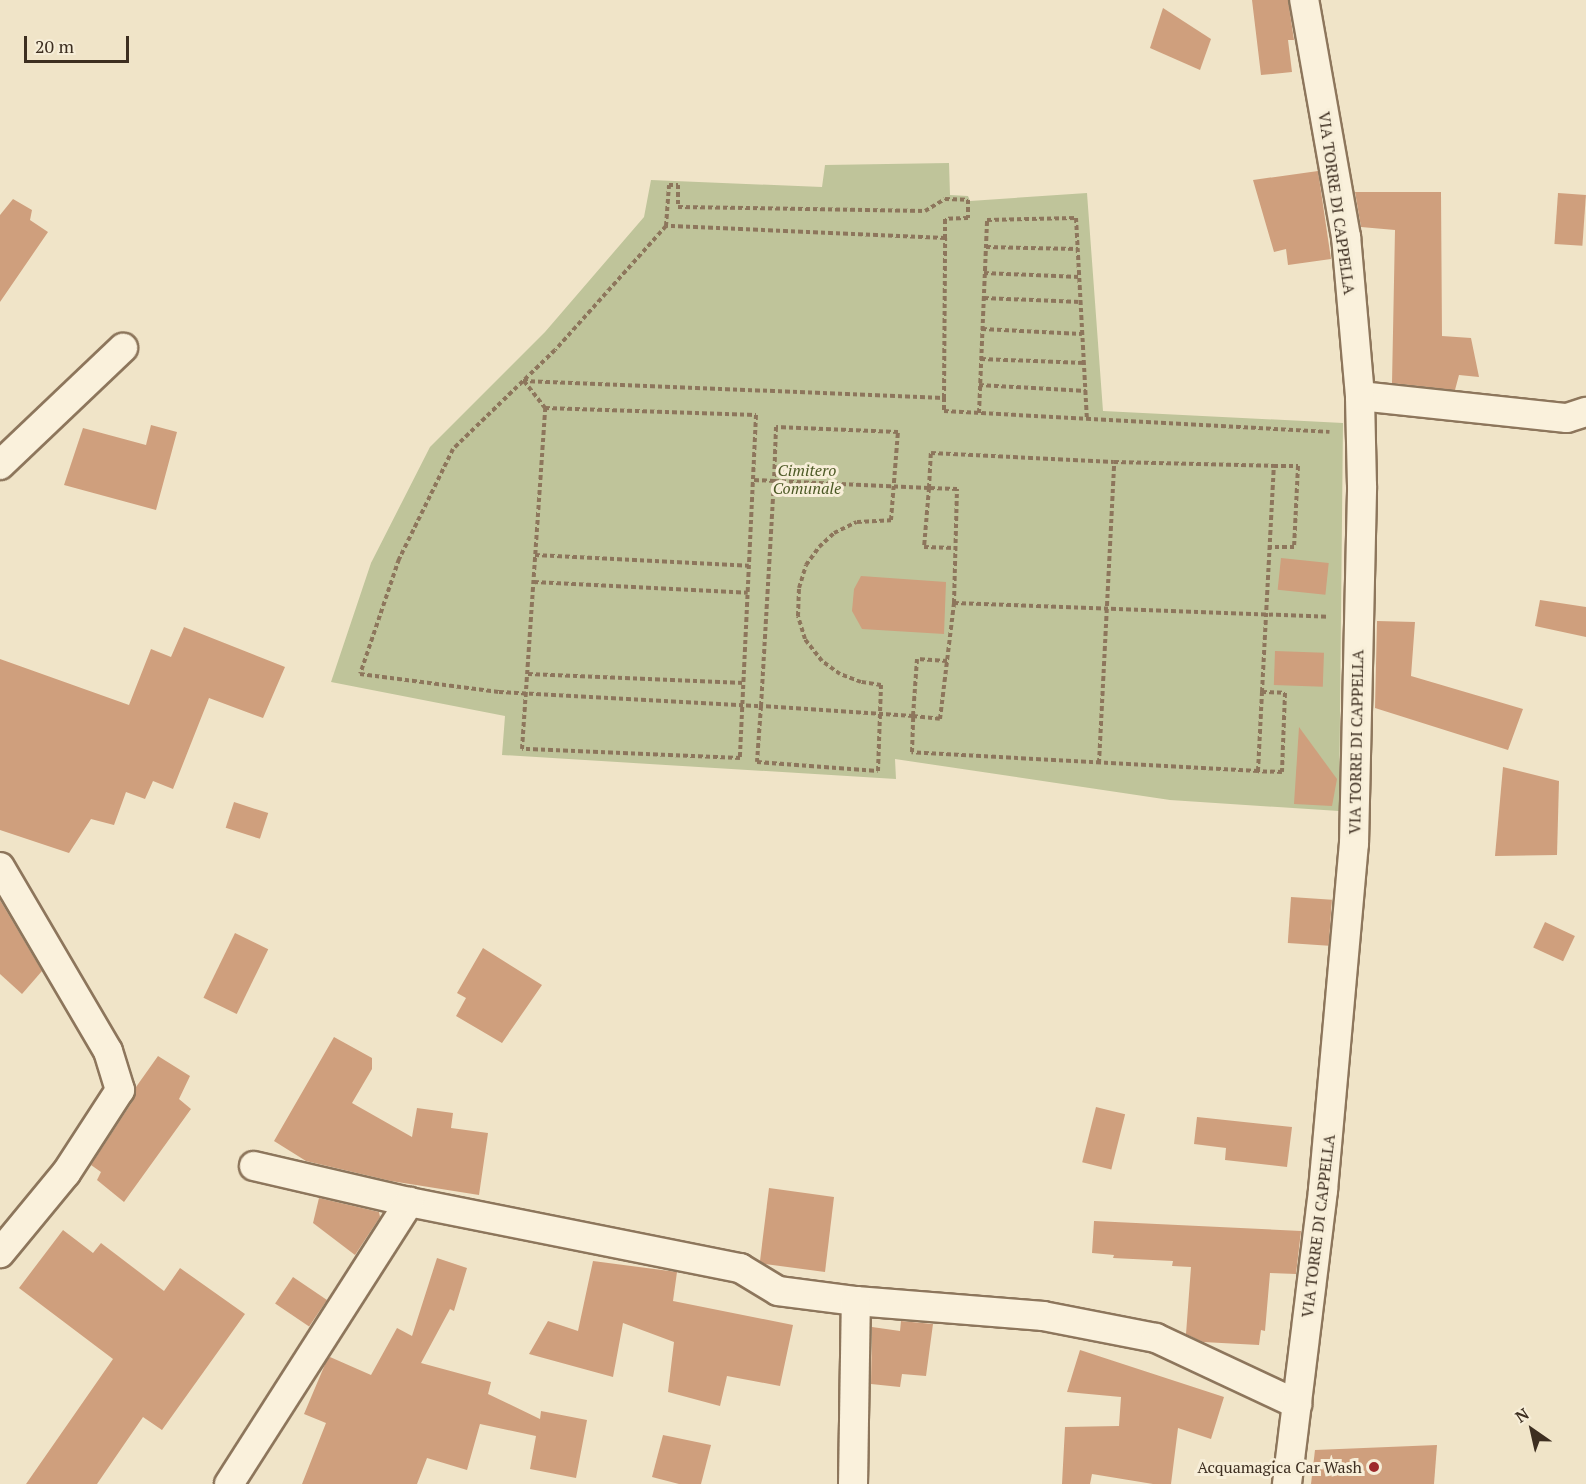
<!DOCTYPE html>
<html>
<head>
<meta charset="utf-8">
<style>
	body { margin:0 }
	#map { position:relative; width:1586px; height:1484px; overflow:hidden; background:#f0e4c8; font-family:"PT Serif",serif }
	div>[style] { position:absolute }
	.cemetery>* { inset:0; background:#bfc49a }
	.building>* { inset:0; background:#cf9f7d; transform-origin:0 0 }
	.path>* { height:4px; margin-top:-2px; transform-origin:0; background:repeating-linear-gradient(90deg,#8d765c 0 4.5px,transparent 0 7.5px) }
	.roads { filter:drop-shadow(2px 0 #8d765c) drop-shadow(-2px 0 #8d765c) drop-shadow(0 2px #8d765c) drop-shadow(0 -2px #8d765c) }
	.street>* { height:28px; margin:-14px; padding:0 14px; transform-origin:14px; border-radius:14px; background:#faf1dc }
	.dots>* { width:16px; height:16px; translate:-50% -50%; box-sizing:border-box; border:3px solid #f7eed8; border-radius:50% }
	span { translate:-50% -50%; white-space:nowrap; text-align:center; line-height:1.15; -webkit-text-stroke:6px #f7eed8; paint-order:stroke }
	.street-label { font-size:16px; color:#3d2e20 }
	.park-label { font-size:16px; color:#4d5a26; font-style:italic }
	.poi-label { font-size:16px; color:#3d2e20 }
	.right { translate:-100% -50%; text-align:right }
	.north { position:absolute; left:1502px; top:1400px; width:60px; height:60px; -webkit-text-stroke:4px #f7eed8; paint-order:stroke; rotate:326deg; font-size:16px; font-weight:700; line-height:24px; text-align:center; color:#3d2e20 }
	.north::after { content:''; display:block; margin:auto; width:21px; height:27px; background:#3d2e20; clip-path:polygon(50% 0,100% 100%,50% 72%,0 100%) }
	.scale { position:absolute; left:24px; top:36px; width:105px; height:27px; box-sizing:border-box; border:3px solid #3d2e20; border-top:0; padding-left:8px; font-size:18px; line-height:21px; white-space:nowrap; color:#3d2e20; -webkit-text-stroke:4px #f7eed8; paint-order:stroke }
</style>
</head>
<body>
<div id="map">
	<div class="cemetery">
		<div style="clip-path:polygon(949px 163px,950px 195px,968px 196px,970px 201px,1087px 193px,1103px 411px,1343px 423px,1339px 811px,1170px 800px,895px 759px,896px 779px,502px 755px,505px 716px,331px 682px,371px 563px,430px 447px,545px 332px,644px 217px,651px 180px,822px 187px,825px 165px)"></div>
	</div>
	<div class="building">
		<div style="clip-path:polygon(1252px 0,1288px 0,1294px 40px,1288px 40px,1292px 72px,1261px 75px)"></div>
		<div style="clip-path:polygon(1163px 8px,1211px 39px,1200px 70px,1150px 48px)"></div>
		<div style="clip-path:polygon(1318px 171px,1331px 259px,1288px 265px,1286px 249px,1274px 252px,1253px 180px)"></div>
		<div style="clip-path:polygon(1355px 192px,1441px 192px,1442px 336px,1471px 338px,1479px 377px,1459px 375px,1455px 390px,1392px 383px,1395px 230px,1361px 227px)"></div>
		<div style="left:1558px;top:193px;width:28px;height:51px;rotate:4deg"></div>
		<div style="clip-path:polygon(13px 199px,32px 210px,30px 220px,48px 232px,0 302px,0 215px)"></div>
		<div style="clip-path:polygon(151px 425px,177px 432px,156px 510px,64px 485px,83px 428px,146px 445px)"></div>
		<div style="left:1281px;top:558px;width:48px;height:32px;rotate:6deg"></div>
		<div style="clip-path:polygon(861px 576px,946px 582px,944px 634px,862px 629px,852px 611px,854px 589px)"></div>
		<div style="clip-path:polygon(1540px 600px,1586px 607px,1586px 637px,1535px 626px)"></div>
		<div style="clip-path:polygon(1377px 621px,1415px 622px,1411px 676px,1523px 709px,1508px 750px,1375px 708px)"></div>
		<div style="clip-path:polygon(184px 627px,285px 667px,263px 718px,209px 698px,173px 789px,153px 781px,145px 799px,126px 792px,114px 825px,91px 819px,69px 853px,0 830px,0 659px,129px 705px,151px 649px,171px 657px)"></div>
		<div style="left:1275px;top:651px;width:49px;height:34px;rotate:2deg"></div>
		<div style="clip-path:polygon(1299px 727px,1337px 779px,1332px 806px,1294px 804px)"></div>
		<div style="clip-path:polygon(1503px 767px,1559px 781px,1557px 855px,1495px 856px)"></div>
		<div style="left:234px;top:802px;width:36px;height:27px;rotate:18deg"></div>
		<div style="left:1291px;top:897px;width:41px;height:46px;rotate:4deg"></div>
		<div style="clip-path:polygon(0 900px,42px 971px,22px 994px,0 974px)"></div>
		<div style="left:1545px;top:922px;width:33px;height:28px;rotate:25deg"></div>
		<div style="left:235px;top:933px;width:37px;height:72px;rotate:26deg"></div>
		<div style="clip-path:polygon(483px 948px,542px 985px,502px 1043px,456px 1016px,466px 998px,457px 993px)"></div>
		<div style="clip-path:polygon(334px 1037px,372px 1058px,372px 1069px,352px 1103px,412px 1137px,417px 1108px,453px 1113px,451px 1128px,488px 1133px,479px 1195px,391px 1181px,306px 1161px,274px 1141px)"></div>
		<div style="clip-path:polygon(158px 1056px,190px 1076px,179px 1099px,191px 1109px,124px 1202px,97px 1180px,101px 1172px,91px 1165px,134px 1099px,136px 1087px)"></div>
		<div style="left:1096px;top:1107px;width:30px;height:57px;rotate:14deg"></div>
		<div style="clip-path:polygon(1197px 1117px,1292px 1127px,1287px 1167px,1225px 1160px,1226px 1148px,1194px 1144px)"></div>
		<div style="clip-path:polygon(769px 1188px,834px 1197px,825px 1272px,765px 1264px,760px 1261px)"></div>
		<div style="clip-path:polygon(319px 1198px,379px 1212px,380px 1217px,355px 1255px,313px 1223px)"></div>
		<div style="clip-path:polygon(1094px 1221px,1301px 1231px,1296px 1274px,1270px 1273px,1265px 1331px,1261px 1330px,1259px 1345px,1203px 1342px,1186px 1334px,1191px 1267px,1172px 1266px,1173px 1261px,1113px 1258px,1114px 1255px,1092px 1253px)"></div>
		<div style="clip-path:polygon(63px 1230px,93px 1253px,101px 1243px,164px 1291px,180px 1268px,245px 1314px,162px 1430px,143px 1417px,97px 1484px,26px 1484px,113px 1359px,19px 1288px)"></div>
		<div style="clip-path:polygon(437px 1258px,467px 1268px,454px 1311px,450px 1309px,421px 1363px,491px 1382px,488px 1394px,540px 1419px,541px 1411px,587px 1420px,576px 1478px,530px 1469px,536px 1436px,480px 1424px,467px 1470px,427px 1458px,417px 1484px,302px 1484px,326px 1423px,304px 1414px,326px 1362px,330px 1357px,371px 1375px,397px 1328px,412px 1336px)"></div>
		<div style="clip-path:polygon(593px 1261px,677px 1272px,673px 1301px,793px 1325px,780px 1386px,727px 1376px,720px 1406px,668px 1392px,674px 1342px,623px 1323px,613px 1377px,529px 1354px,548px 1321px,578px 1331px)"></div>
		<div style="left:293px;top:1277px;width:41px;height:32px;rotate:34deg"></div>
		<div style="clip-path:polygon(901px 1321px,933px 1324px,926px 1376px,902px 1374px,900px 1387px,871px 1384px,872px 1327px,900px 1331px)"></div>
		<div style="clip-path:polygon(1080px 1350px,1224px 1397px,1211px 1439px,1178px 1428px,1171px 1484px,1153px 1484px,1092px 1474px,1090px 1484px,1062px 1484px,1065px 1427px,1119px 1426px,1121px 1397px,1067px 1392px)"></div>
		<div style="clip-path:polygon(663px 1435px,711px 1445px,701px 1484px,679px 1484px,652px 1477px)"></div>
		<div style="clip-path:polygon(1437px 1445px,1434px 1484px,1311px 1484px,1315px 1450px)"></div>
	</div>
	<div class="path">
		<div style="left:666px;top:226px;width:41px;rotate:-85.8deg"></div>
		<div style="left:669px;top:185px;width:9px"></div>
		<div style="left:678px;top:185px;width:22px;rotate:90deg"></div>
		<div style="left:678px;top:207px;width:247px;rotate:0.9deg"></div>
		<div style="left:925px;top:211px;width:23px;rotate:-31deg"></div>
		<div style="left:945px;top:199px;width:23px;rotate:2deg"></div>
		<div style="left:968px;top:200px;width:18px;rotate:90deg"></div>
		<div style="left:968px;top:218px;width:23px;rotate:178deg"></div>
		<div style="left:945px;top:219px;width:19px;rotate:90deg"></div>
		<div style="left:986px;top:247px;width:92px;rotate:1.2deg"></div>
		<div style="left:984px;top:273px;width:95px;rotate:2.4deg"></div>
		<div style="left:984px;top:298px;width:96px;rotate:2.4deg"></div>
		<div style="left:982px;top:329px;width:100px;rotate:2.9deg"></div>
		<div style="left:981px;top:359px;width:103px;rotate:2.2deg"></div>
		<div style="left:523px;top:381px;width:421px;rotate:2.3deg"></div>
		<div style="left:944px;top:398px;width:160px;rotate:-89.6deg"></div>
		<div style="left:945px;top:238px;width:279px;rotate:-177.5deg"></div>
		<div style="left:666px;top:226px;width:166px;rotate:131.8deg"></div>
		<div style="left:555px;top:350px;width:142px;rotate:135.9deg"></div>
		<div style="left:453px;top:449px;width:123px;rotate:116.1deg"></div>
		<div style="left:399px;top:559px;width:121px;rotate:108.7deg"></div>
		<div style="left:360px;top:674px;width:140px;rotate:7.4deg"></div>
		<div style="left:499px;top:692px;width:262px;rotate:3.1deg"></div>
		<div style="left:761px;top:706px;width:56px;rotate:94.1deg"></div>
		<div style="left:757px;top:762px;width:121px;rotate:4.3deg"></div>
		<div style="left:878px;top:771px;width:86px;rotate:-88deg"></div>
		<div style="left:881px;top:685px;width:20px;rotate:-171deg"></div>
		<div style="left:861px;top:682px;width:22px;rotate:-159deg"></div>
		<div style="left:840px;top:674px;width:22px;rotate:-144deg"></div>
		<div style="left:822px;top:661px;width:28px;rotate:-128deg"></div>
		<div style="left:805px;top:639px;width:24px;rotate:-107deg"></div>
		<div style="left:798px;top:616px;width:28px;rotate:-88deg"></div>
		<div style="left:799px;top:588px;width:24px;rotate:-73deg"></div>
		<div style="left:806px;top:565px;width:22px;rotate:-54deg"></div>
		<div style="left:819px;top:547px;width:21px;rotate:-43deg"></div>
		<div style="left:834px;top:533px;width:25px;rotate:-26deg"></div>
		<div style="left:857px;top:522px;width:34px;rotate:-3deg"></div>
		<div style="left:891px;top:520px;width:88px;rotate:-85.5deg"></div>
		<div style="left:898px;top:432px;width:122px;rotate:-177.7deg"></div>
		<div style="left:776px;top:427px;width:54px;rotate:92.1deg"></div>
		<div style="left:774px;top:481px;width:21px;rotate:-177deg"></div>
		<div style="left:524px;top:381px;width:34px;rotate:52deg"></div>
		<div style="left:979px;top:385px;width:107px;rotate:3.2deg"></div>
		<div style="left:944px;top:398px;width:13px;rotate:90deg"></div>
		<div style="left:944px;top:411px;width:386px;rotate:3.1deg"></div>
		<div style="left:545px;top:408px;width:211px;rotate:1.9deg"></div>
		<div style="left:756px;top:415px;width:343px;rotate:92.7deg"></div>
		<div style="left:740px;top:758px;width:218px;rotate:-177.6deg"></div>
		<div style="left:522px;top:749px;width:342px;rotate:-86.1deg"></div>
		<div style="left:979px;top:413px;width:193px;rotate:-87.6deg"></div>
		<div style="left:987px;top:220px;width:89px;rotate:-1.3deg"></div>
		<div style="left:1076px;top:218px;width:201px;rotate:86.9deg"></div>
		<div style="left:535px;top:555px;width:214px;rotate:2.9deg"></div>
		<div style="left:534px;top:582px;width:214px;rotate:2.9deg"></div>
		<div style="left:954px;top:603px;width:374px;rotate:2.1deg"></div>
		<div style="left:947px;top:661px;width:30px;rotate:-176deg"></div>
		<div style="left:917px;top:659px;width:57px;rotate:94deg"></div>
		<div style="left:913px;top:716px;width:152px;rotate:-176.2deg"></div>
		<div style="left:761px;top:706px;width:225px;rotate:-86.7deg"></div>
		<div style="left:774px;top:481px;width:155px;rotate:2.6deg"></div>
		<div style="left:929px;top:488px;width:59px;rotate:94.8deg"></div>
		<div style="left:924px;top:547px;width:31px;rotate:2deg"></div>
		<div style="left:528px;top:674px;width:216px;rotate:2.4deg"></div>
		<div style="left:1262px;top:692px;width:23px;rotate:2deg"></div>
		<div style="left:1285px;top:693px;width:79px;rotate:92.2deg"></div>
		<div style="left:1282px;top:772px;width:24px;rotate:-178deg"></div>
		<div style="left:1258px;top:771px;width:79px;rotate:-87.1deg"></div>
		<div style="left:1262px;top:692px;width:226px;rotate:-87deg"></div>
		<div style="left:1274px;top:466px;width:24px"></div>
		<div style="left:1298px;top:466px;width:81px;rotate:92.8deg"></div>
		<div style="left:1294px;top:547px;width:24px;rotate:180deg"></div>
		<div style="left:1099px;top:763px;width:301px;rotate:-87.1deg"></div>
		<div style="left:1258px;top:771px;width:347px;rotate:-176.9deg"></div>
		<div style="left:912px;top:752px;width:36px;rotate:-88deg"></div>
		<div style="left:913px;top:716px;width:27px;rotate:6deg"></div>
		<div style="left:940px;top:719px;width:117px;rotate:-83.1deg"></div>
		<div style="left:954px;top:603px;width:114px;rotate:-88.5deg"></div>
		<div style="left:957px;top:489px;width:28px;rotate:-178deg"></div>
		<div style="left:929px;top:488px;width:35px;rotate:-87deg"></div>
		<div style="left:931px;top:453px;width:183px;rotate:2.8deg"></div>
		<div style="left:1114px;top:462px;width:160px;rotate:1.4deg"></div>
	</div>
	<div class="roads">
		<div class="street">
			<div style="left:1360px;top:396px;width:208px;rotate:6.1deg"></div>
			<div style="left:1567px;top:418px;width:20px;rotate:-18deg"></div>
			<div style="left:0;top:465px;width:170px;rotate:-43.6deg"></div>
			<div style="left:0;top:867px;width:213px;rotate:59.6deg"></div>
			<div style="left:108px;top:1051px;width:41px;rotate:72.9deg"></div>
			<div style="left:120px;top:1090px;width:99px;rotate:123deg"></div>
			<div style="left:66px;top:1173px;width:104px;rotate:129.5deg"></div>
			<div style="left:254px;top:1166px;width:159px;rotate:13.1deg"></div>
			<div style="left:409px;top:1202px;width:338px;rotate:11.3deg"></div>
			<div style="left:740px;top:1268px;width:44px;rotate:31.2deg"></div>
			<div style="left:778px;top:1291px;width:79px;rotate:7.3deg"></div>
			<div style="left:856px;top:1301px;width:188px;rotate:4.6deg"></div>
			<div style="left:1043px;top:1316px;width:115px;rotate:11deg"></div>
			<div style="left:1156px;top:1338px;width:156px;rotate:25.1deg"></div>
			<div style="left:229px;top:1484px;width:335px;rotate:-57.4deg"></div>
			<div style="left:853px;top:1484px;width:183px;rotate:-89.1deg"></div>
			<div style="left:1287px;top:1484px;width:296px;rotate:-83deg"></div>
			<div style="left:1323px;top:1190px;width:347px;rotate:-84.9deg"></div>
			<div style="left:1354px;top:844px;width:358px;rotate:-88.7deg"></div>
			<div style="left:1362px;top:486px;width:90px;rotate:-91.3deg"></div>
			<div style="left:1360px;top:396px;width:160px;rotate:-95deg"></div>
			<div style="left:1346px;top:237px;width:241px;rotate:-100deg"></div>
		</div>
	</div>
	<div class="dots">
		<div style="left:1374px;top:1467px;background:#9e2a2b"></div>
	</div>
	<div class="street-label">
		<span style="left:1337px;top:203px;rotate:82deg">VIA TORRE DI CAPPELLA</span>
		<span style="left:1356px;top:742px;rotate:-89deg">VIA TORRE DI CAPPELLA</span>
		<span style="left:1318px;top:1226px;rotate:-83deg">VIA TORRE DI CAPPELLA</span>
	</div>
	<div class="park-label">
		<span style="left:807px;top:479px">Cimitero<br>Comunale</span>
	</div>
	<div class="poi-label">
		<span class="right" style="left:1362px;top:1467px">Acquamagica Car Wash</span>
	</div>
	<div class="north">N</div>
	<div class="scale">20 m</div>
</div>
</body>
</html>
